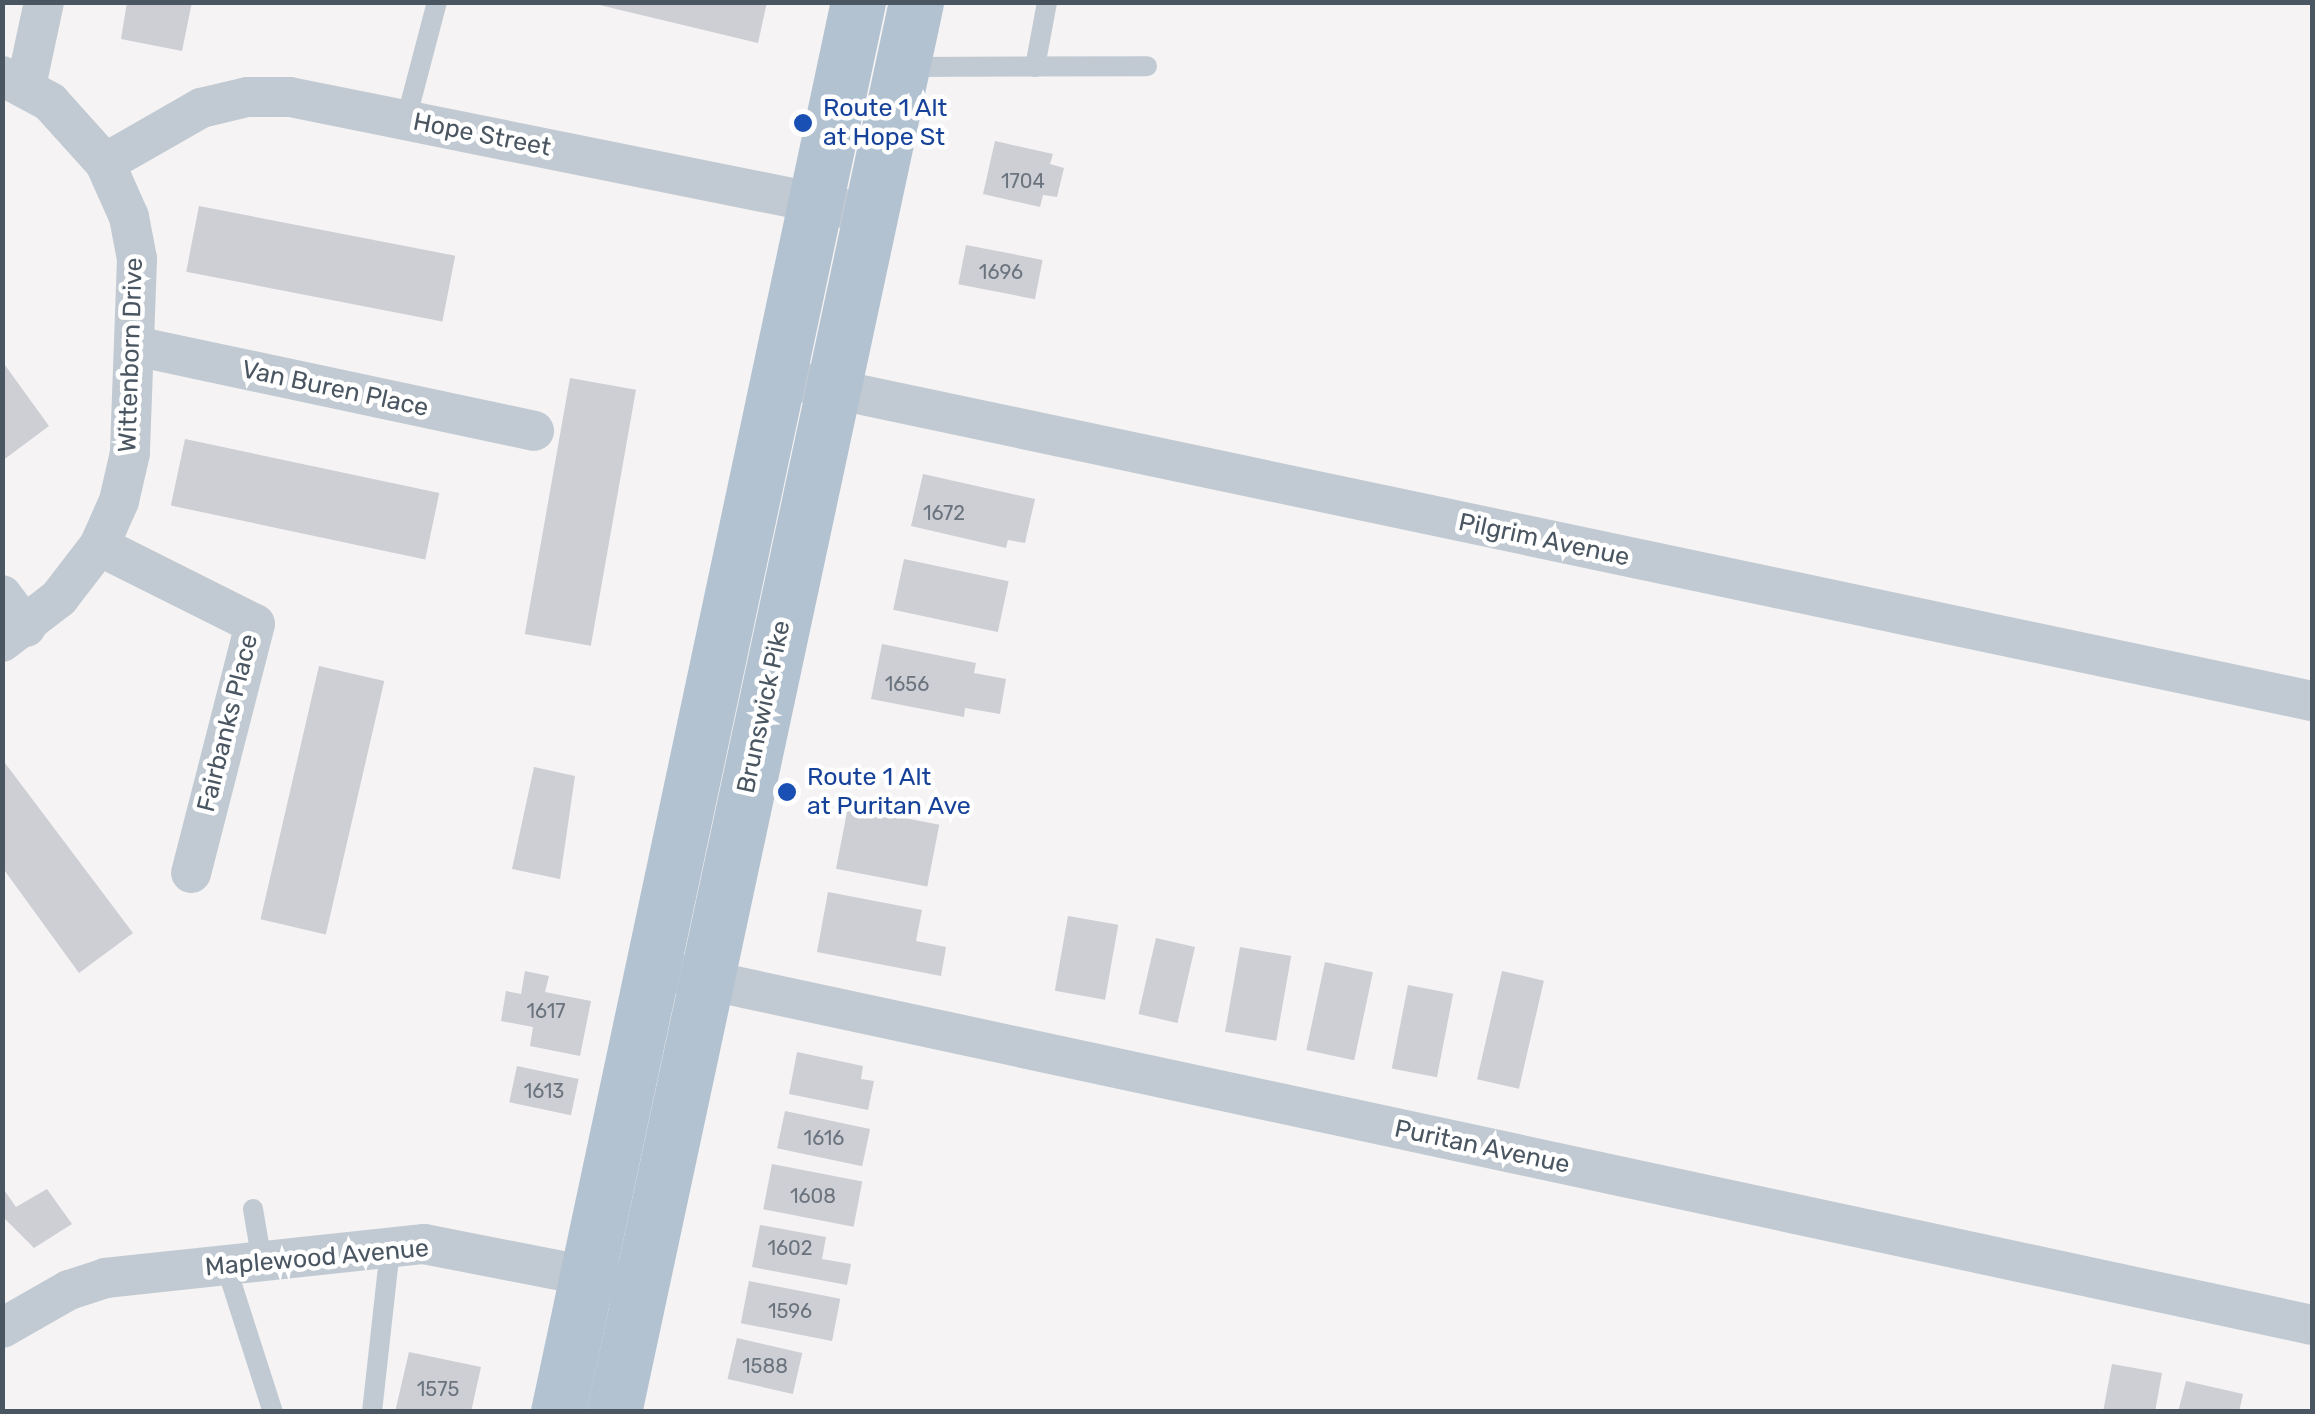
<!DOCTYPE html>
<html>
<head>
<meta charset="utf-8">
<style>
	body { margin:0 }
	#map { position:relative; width:2315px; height:1414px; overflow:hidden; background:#f5f3f3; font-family:Rubik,sans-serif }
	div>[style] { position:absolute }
	.building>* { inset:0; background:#cdcfd5; transform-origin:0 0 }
	.lane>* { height:20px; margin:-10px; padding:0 10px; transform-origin:10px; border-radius:10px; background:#c1cad2 }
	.street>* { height:40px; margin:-20px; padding:0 20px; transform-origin:20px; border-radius:20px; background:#c1cad2 }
	.primary>* { height:55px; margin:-27.5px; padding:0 27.5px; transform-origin:27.5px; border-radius:27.5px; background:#b3c2d1 }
	.dots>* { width:28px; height:28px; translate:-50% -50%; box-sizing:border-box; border:5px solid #fff; border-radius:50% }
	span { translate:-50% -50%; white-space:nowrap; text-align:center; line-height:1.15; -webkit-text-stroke:9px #fff; paint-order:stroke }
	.number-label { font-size:20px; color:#6b747e }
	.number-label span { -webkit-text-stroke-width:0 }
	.transit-label { font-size:25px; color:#164399 }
	.left { translate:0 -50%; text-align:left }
	.street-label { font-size:25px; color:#4a5661 }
	.frame { position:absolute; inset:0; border:5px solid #4a5661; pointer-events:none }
</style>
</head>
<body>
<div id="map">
	<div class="building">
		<div style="clip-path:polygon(127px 2px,192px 2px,182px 51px,121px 39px)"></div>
		<div style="clip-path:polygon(587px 2px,767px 2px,758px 43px)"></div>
		<div style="clip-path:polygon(995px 141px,1053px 154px,1050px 164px,1064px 168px,1057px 197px,1043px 195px,1040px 207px,983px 194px)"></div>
		<div style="left:199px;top:206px;width:261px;height:67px;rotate:11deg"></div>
		<div style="left:966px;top:245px;width:78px;height:40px;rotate:11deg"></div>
		<div style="clip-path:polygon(2px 361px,49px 426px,2px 461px)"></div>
		<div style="left:570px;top:378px;width:67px;height:260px;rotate:10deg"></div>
		<div style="left:185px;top:439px;width:260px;height:68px;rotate:12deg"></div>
		<div style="clip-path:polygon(923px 474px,1035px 499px,1025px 543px,1008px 540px,1006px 548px,911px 526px)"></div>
		<div style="left:904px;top:559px;width:107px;height:52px;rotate:12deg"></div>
		<div style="clip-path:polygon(882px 644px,976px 663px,974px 673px,1006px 679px,1000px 714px,965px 708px,964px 717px,871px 699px)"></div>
		<div style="left:319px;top:666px;width:67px;height:260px;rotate:13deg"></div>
		<div style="clip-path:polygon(2px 759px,133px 933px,79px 973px,2px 867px)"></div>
		<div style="clip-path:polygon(534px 767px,575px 776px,560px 879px,512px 869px)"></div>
		<div style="left:848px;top:807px;width:93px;height:63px;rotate:11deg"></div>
		<div style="clip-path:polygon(828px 892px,922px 910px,916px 941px,946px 947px,941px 976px,817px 952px)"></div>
		<div style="left:1068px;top:916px;width:51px;height:76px;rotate:10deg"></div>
		<div style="left:1156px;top:938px;width:40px;height:78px;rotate:13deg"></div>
		<div style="left:1240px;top:947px;width:52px;height:86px;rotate:10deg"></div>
		<div style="left:1325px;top:962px;width:49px;height:90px;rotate:12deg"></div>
		<div style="clip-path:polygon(525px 971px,549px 976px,545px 992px,591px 1001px,580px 1056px,530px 1046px,533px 1027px,501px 1021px,506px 991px,521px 994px)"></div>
		<div style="left:1502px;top:971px;width:43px;height:111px;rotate:13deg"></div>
		<div style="left:1408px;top:985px;width:46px;height:85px;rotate:11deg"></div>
		<div style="clip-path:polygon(797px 1052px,863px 1066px,861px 1079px,874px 1081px,868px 1110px,789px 1094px)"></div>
		<div style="left:517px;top:1066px;width:63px;height:37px;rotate:12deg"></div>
		<div style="left:785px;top:1111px;width:87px;height:38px;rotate:12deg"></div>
		<div style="left:772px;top:1164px;width:92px;height:46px;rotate:11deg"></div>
		<div style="clip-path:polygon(2px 1187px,16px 1207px,47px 1189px,72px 1224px,34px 1248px,2px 1216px)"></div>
		<div style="clip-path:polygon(760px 1225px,826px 1237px,822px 1259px,851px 1264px,847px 1285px,752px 1267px)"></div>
		<div style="left:749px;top:1281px;width:93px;height:43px;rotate:11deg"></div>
		<div style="left:737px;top:1338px;width:67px;height:42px;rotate:13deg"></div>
		<div style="clip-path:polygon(409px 1352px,481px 1367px,471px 1412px,395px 1412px)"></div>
		<div style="clip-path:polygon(2112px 1364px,2162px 1373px,2155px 1412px,2103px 1412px)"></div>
		<div style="clip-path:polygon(2186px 1381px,2243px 1394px,2239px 1412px,2178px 1412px)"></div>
	</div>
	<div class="lane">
		<div style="left:905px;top:67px;width:242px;rotate:-0.2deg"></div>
		<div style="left:1035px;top:67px;width:66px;rotate:-79.5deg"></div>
		<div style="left:406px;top:120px;width:122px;rotate:-75.3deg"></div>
		<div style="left:253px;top:1209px;width:54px;rotate:80.4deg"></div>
		<div style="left:226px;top:1266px;width:153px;rotate:72.2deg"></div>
		<div style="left:372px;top:1412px;width:165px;rotate:-83.7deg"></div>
	</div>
	<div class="street">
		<div style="left:2px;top:76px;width:55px;rotate:28.4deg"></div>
		<div style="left:50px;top:102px;width:82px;rotate:48deg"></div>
		<div style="left:105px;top:163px;width:59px;rotate:66deg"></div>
		<div style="left:129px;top:217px;width:43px;rotate:79.2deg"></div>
		<div style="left:137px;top:259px;width:194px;rotate:92.1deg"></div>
		<div style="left:130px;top:453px;width:49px;rotate:102.9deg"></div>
		<div style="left:119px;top:501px;width:49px;rotate:114deg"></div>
		<div style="left:99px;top:546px;width:66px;rotate:127.6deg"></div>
		<div style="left:59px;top:598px;width:72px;rotate:142.3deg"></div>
		<div style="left:26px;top:86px;width:86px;rotate:-77.9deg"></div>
		<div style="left:105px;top:163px;width:111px;rotate:-29.8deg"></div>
		<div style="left:201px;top:108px;width:47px;rotate:-13.4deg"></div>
		<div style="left:247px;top:97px;width:43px"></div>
		<div style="left:290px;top:97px;width:563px;rotate:11.37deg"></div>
		<div style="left:135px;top:346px;width:408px;rotate:12deg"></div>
		<div style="left:777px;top:377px;width:1569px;rotate:11.92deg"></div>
		<div style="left:99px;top:546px;width:174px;rotate:26.6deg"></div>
		<div style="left:255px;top:624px;width:257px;rotate:104.4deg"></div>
		<div style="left:2px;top:595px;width:40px;rotate:53deg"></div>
		<div style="left:679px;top:974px;width:1670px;rotate:12.13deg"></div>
		<div style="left:2px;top:1328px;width:77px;rotate:-29.6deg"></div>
		<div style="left:69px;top:1290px;width:38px;rotate:-18deg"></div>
		<div style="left:105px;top:1278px;width:321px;rotate:-6.1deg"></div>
		<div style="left:424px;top:1244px;width:192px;rotate:11.1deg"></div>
	</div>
	<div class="primary">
		<div style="left:558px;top:1412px;width:1442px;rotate:-77.99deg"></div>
		<div style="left:614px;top:1412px;width:1442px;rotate:-77.91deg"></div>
	</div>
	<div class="dots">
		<div style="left:803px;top:123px;background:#1a4fb4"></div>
		<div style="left:787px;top:792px;background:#1a4fb4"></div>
	</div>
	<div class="number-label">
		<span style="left:1023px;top:181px">1704</span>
		<span style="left:1001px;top:272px">1696</span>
		<span style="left:944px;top:513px">1672</span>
		<span style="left:907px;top:684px">1656</span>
		<span style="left:546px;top:1011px">1617</span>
		<span style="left:544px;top:1091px">1613</span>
		<span style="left:824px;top:1138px">1616</span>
		<span style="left:813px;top:1196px">1608</span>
		<span style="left:790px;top:1248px">1602</span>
		<span style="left:790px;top:1311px">1596</span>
		<span style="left:765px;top:1366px">1588</span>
		<span style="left:438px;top:1389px">1575</span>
	</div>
	<div class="transit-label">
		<span class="left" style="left:823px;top:123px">Route 1 Alt<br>at Hope St</span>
		<span class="left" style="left:807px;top:792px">Route 1 Alt<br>at Puritan Ave</span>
	</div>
	<div class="street-label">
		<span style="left:482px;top:135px;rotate:11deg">Hope Street</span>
		<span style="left:131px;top:355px;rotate:-88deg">Wittenborn Drive</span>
		<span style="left:335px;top:389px;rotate:12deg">Van Buren Place</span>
		<span style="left:1544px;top:540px;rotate:12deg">Pilgrim Avenue</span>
		<span style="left:764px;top:707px;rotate:-78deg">Brunswick Pike</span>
		<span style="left:228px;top:723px;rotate:-76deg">Fairbanks Place</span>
		<span style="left:1482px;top:1147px;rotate:12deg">Puritan Avenue</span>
		<span style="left:317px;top:1258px;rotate:-5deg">Maplewood Avenue</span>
	</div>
	<div class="frame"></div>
</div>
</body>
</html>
